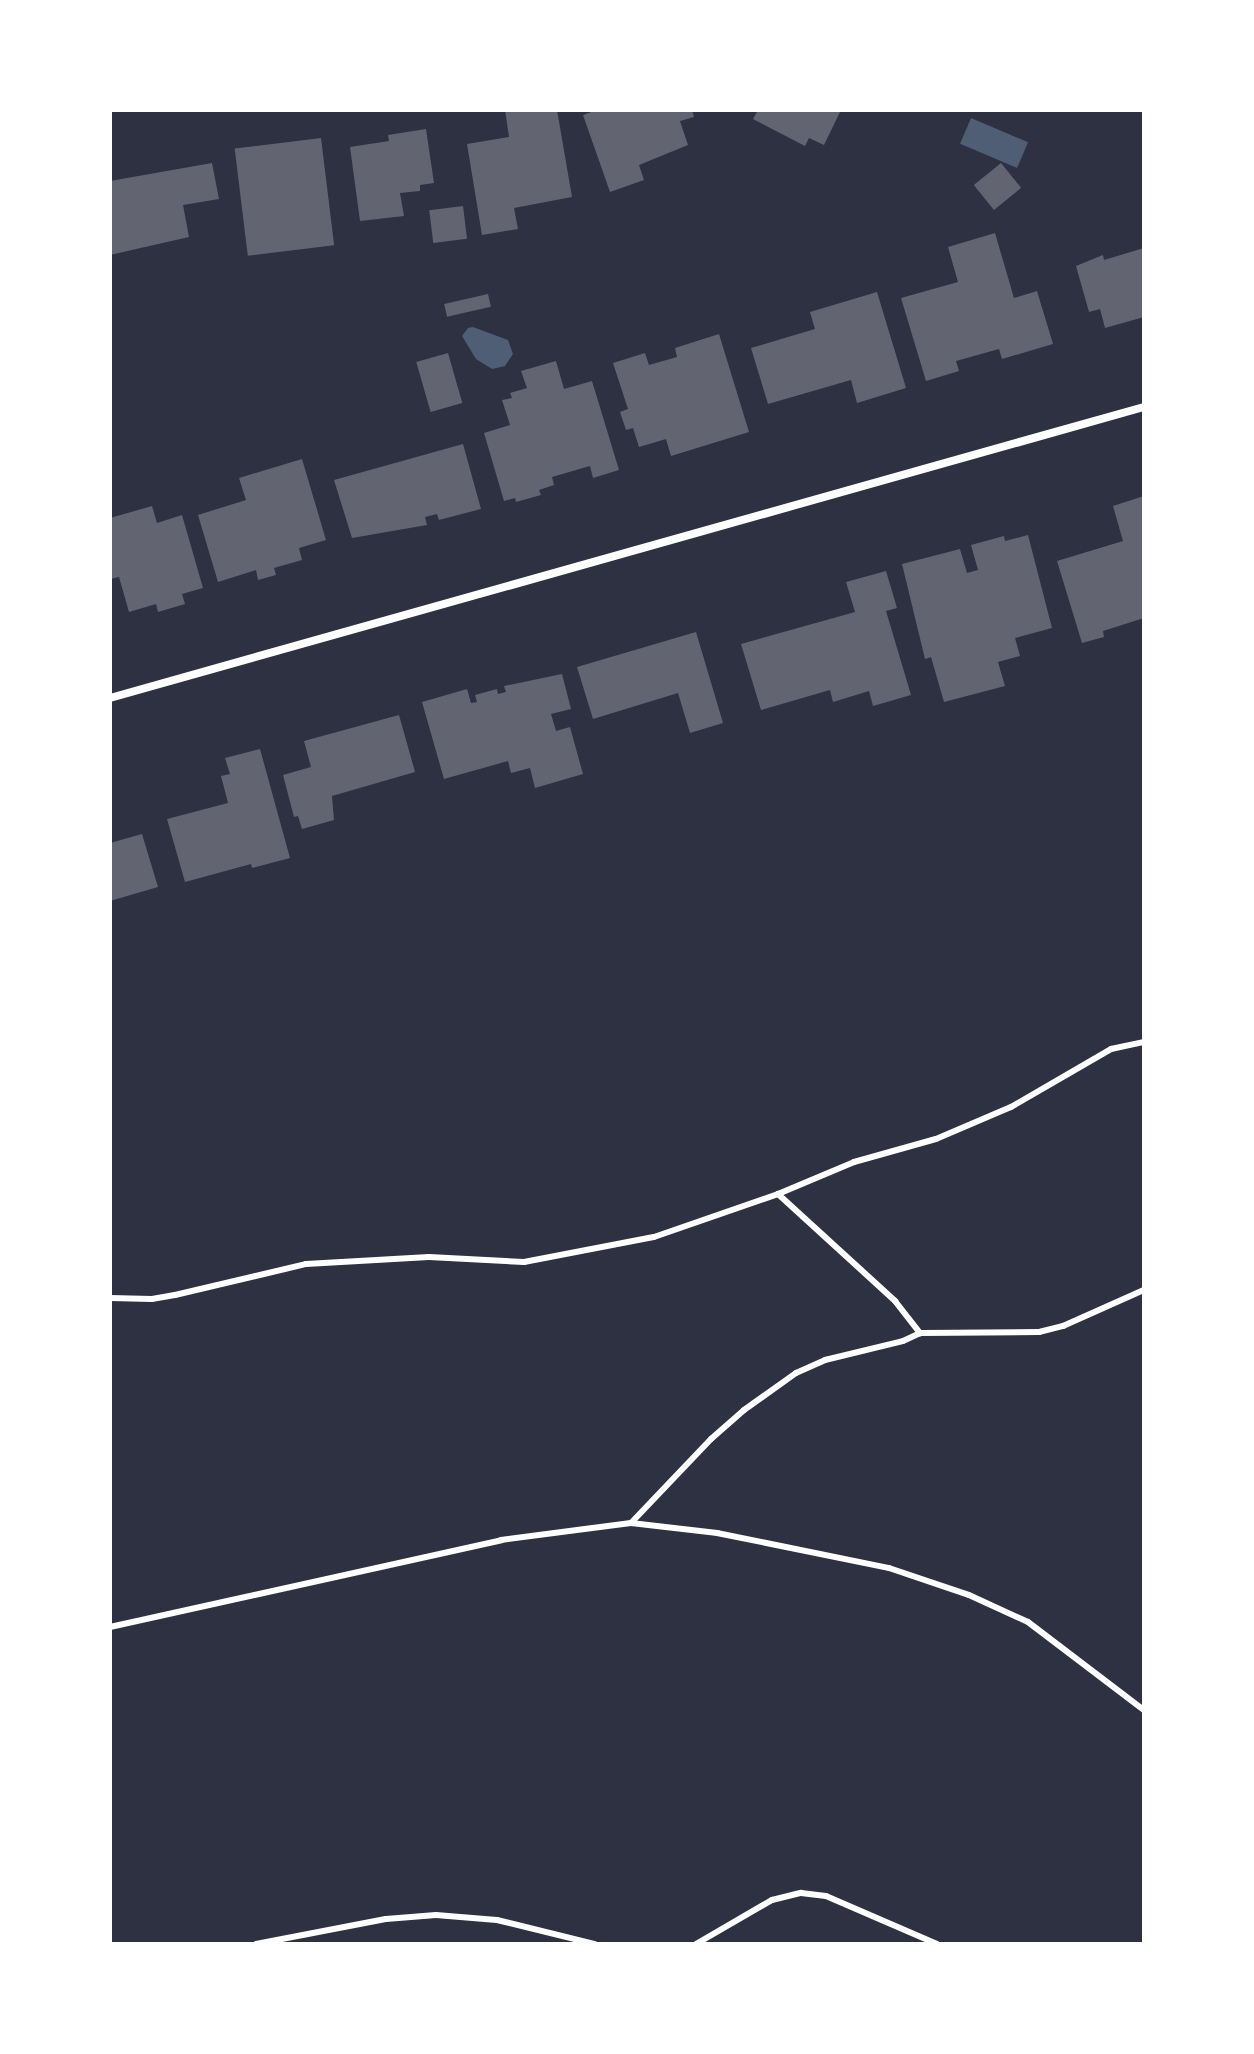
<!DOCTYPE html>
<html>
<head>
<meta charset="utf-8">
<style>
	body { margin:0 }
	#map { position:relative; width:1254px; height:2054px; overflow:hidden; background:#2d3142; font-family:Karla,sans-serif }
	div>[style] { position:absolute }
	.water>* { inset:0; background:#4f5d75; transform-origin:0 0 }
	.building>* { inset:0; background:#626471; transform-origin:0 0 }
	.service>* { height:6px; margin:-3px; padding:0 3px; transform-origin:3px; border-radius:3px; background:#fff }
	.minor>* { height:8px; margin:-4px; padding:0 4px; transform-origin:4px; border-radius:4px; background:#fff }
	span { translate:-50% -50%; white-space:nowrap; text-align:center; line-height:1.15; -webkit-text-stroke:8px #fff; paint-order:stroke }
	.frame { position:absolute; inset:0; border:112px solid #fff; pointer-events:none }
</style>
</head>
<body>
<div id="map">
	<div class="water">
		<div style="left:971px;top:118px;width:62px;height:28px;rotate:23deg"></div>
		<div style="clip-path:polygon(473px 327px,508px 340px,513px 354px,505px 366px,492px 369px,476px 359px,462px 336px,468px 328px)"></div>
	</div>
	<div class="building">
		<div style="clip-path:polygon(505px 110px,557px 110px,572px 197px,514px 208px,518px 229px,482px 235px,467px 144px,509px 137px)"></div>
		<div style="clip-path:polygon(597px 110px,692px 110px,694px 117px,680px 121px,688px 145px,639px 165px,644px 180px,610px 192px,583px 115px)"></div>
		<div style="clip-path:polygon(758px 110px,841px 110px,824px 145px,809px 138px,805px 146px,753px 119px)"></div>
		<div style="clip-path:polygon(426px 129px,434px 183px,420px 185px,420px 191px,400px 193px,404px 216px,360px 221px,350px 147px,389px 141px,388px 135px)"></div>
		<div style="left:321px;top:138px;width:108px;height:87px;rotate:83deg"></div>
		<div style="clip-path:polygon(212px 163px,219px 199px,183px 205px,189px 237px,110px 255px,110px 181px)"></div>
		<div style="left:1001px;top:163px;width:32px;height:35px;rotate:51deg"></div>
		<div style="left:463px;top:206px;width:33px;height:34px;rotate:83deg"></div>
		<div style="clip-path:polygon(995px 233px,1014px 298px,1037px 291px,1053px 344px,1002px 359px,999px 349px,956px 361px,959px 371px,926px 381px,901px 298px,958px 282px,948px 247px)"></div>
		<div style="clip-path:polygon(1144px 248px,1144px 317px,1105px 328px,1100px 309px,1089px 312px,1076px 266px,1103px 255px,1104px 260px)"></div>
		<div style="clip-path:polygon(877px 292px,906px 388px,857px 403px,851px 380px,768px 404px,751px 348px,815px 329px,810px 312px)"></div>
		<div style="left:488px;top:294px;width:13px;height:45px;rotate:77deg"></div>
		<div style="clip-path:polygon(719px 334px,749px 432px,671px 456px,666px 439px,639px 447px,633px 428px,626px 430px,620px 412px,628px 409px,613px 363px,645px 353px,649px 365px,677px 357px,675px 348px)"></div>
		<div style="left:448px;top:353px;width:52px;height:33px;rotate:74deg"></div>
		<div style="clip-path:polygon(556px 361px,564px 389px,592px 381px,619px 470px,593px 478px,590px 466px,552px 477px,554px 485px,539px 490px,541px 495px,516px 502px,515px 498px,504px 501px,484px 433px,510px 425px,502px 400px,512px 398px,510px 393px,527px 388px,521px 371px)"></div>
		<div style="clip-path:polygon(463px 444px,481px 509px,439px 520px,437px 514px,425px 517px,427px 525px,352px 538px,334px 480px)"></div>
		<div style="clip-path:polygon(302px 459px,326px 540px,299px 548px,302px 560px,274px 568px,276px 575px,258px 580px,256px 570px,218px 582px,198px 515px,246px 500px,239px 478px)"></div>
		<div style="clip-path:polygon(1144px 496px,1144px 618px,1103px 631px,1104px 637px,1082px 643px,1057px 561px,1123px 541px,1113px 506px)"></div>
		<div style="clip-path:polygon(152px 506px,157px 523px,182px 515px,203px 588px,182px 594px,185px 604px,158px 612px,156px 604px,129px 612px,119px 577px,110px 579px,110px 518px)"></div>
		<div style="clip-path:polygon(1028px 535px,1052px 628px,1015px 638px,1020px 656px,998px 662px,1005px 686px,944px 702px,931px 657px,925px 659px,902px 564px,960px 549px,967px 573px,978px 570px,971px 545px,1004px 536px,1005px 541px)"></div>
		<div style="clip-path:polygon(886px 571px,897px 608px,886px 611px,911px 695px,873px 706px,869px 691px,833px 702px,830px 690px,761px 710px,741px 644px,855px 612px,846px 582px)"></div>
		<div style="clip-path:polygon(696px 632px,723px 723px,690px 733px,678px 693px,593px 719px,577px 667px)"></div>
		<div style="clip-path:polygon(562px 674px,571px 709px,551px 714px,556px 731px,570px 727px,583px 774px,535px 788px,530px 768px,511px 773px,508px 761px,444px 779px,422px 702px,467px 689px,471px 703px,477px 702px,475px 695px,497px 689px,498px 694px,506px 692px,504px 686px)"></div>
		<div style="clip-path:polygon(399px 715px,415px 772px,332px 796px,334px 820px,302px 829px,298px 816px,294px 817px,283px 775px,311px 767px,304px 741px)"></div>
		<div style="clip-path:polygon(260px 749px,290px 858px,252px 868px,251px 864px,185px 882px,167px 819px,228px 803px,221px 776px,230px 774px,225px 758px)"></div>
		<div style="clip-path:polygon(142px 834px,158px 887px,110px 901px,110px 843px)"></div>
	</div>
	<div class="service">
		<div style="left:778px;top:1194px;width:159px;rotate:42.4deg"></div>
		<div style="left:895px;top:1301px;width:41px;rotate:52deg"></div>
		<div style="left:110px;top:1298px;width:42px;rotate:1.4deg"></div>
		<div style="left:152px;top:1299px;width:23px;rotate:-10deg"></div>
		<div style="left:175px;top:1295px;width:135px;rotate:-13.3deg"></div>
		<div style="left:306px;top:1264px;width:123px;rotate:-3.3deg"></div>
		<div style="left:429px;top:1257px;width:95px;rotate:3deg"></div>
		<div style="left:524px;top:1262px;width:132px;rotate:-10.9deg"></div>
		<div style="left:654px;top:1237px;width:131px;rotate:-19.1deg"></div>
		<div style="left:778px;top:1194px;width:82px;rotate:-22.8deg"></div>
		<div style="left:854px;top:1162px;width:85px;rotate:-15.7deg"></div>
		<div style="left:936px;top:1139px;width:82px;rotate:-23.1deg"></div>
		<div style="left:1011px;top:1107px;width:116px;rotate:-30.1deg"></div>
		<div style="left:1111px;top:1049px;width:34px;rotate:-12deg"></div>
		<div style="left:631px;top:1523px;width:116px;rotate:-46.4deg"></div>
		<div style="left:711px;top:1439px;width:44px;rotate:-41.3deg"></div>
		<div style="left:744px;top:1410px;width:64px;rotate:-35.4deg"></div>
		<div style="left:796px;top:1373px;width:32px;rotate:-24deg"></div>
		<div style="left:825px;top:1360px;width:80px;rotate:-13.7deg"></div>
		<div style="left:903px;top:1341px;width:19px;rotate:-25deg"></div>
		<div style="left:920px;top:1333px;width:119px;rotate:-0.5deg"></div>
		<div style="left:1039px;top:1332px;width:25px;rotate:-14deg"></div>
		<div style="left:1063px;top:1326px;width:89px;rotate:-24deg"></div>
		<div style="left:110px;top:1627px;width:401px;rotate:-12.5deg"></div>
		<div style="left:501px;top:1540px;width:131px;rotate:-7.5deg"></div>
		<div style="left:631px;top:1523px;width:87px;rotate:6.6deg"></div>
		<div style="left:717px;top:1533px;width:176px;rotate:11.5deg"></div>
		<div style="left:889px;top:1568px;width:84px;rotate:18.6deg"></div>
		<div style="left:969px;top:1595px;width:65px;rotate:24.6deg"></div>
		<div style="left:1028px;top:1622px;width:146px;rotate:37.2deg"></div>
		<div style="left:256px;top:1944px;width:132px;rotate:-10.9deg"></div>
		<div style="left:386px;top:1919px;width:50px;rotate:-4.6deg"></div>
		<div style="left:436px;top:1915px;width:61px;rotate:4.7deg"></div>
		<div style="left:497px;top:1920px;width:101px;rotate:13.8deg"></div>
		<div style="left:696px;top:1944px;width:88px;rotate:-30.1deg"></div>
		<div style="left:772px;top:1900px;width:30px;rotate:-14deg"></div>
		<div style="left:801px;top:1893px;width:25px;rotate:7deg"></div>
		<div style="left:826px;top:1896px;width:121px;rotate:23.4deg"></div>
	</div>
	<div class="minor">
		<div style="left:110px;top:698px;width:1074px;rotate:-15.72deg"></div>
	</div>
	<div class="frame"></div>
</div>
</body>
</html>
